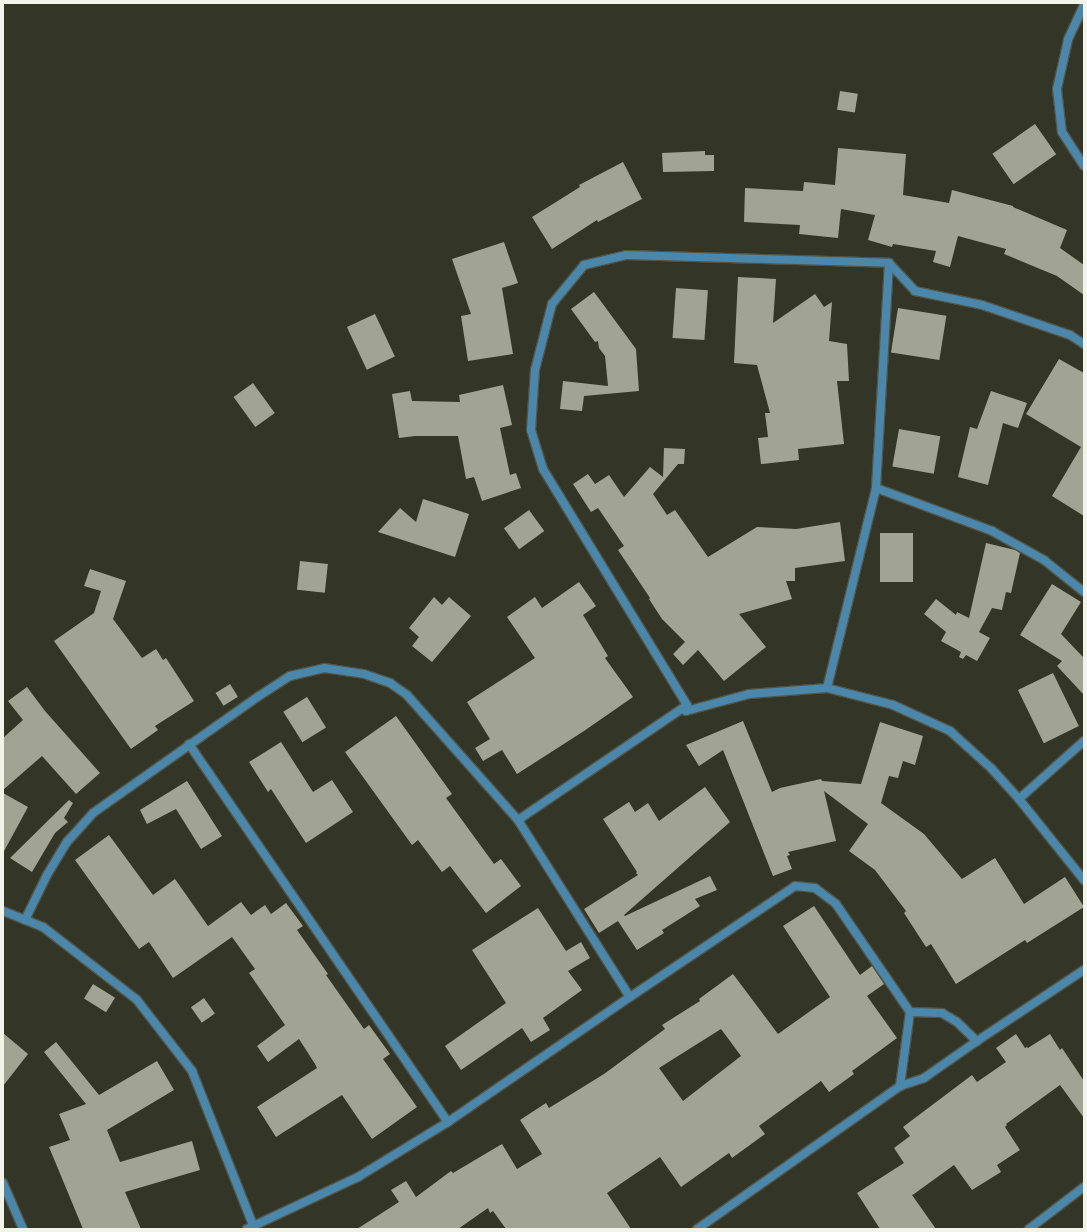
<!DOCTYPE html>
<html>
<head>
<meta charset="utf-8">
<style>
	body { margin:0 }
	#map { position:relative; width:1087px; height:1232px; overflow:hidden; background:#333526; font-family:Barlow,sans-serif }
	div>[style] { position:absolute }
	.building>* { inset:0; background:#a1a492; transform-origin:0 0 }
	.roads { filter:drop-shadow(1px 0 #525445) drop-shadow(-1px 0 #525445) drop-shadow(0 1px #525445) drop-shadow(0 -1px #525445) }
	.minor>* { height:8px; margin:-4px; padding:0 4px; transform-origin:4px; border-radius:4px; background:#4b86ab }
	span { translate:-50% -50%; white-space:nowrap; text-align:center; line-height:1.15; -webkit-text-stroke:4px #333526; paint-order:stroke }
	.frame { position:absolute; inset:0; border:4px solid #f2f4ea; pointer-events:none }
</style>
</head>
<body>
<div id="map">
	<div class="building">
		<div style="left:840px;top:91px;width:18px;height:19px;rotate:9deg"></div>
		<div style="left:1035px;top:124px;width:37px;height:52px;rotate:55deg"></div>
		<div style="clip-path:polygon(838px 148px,906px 154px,903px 195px,949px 203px,952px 190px,1013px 206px,1013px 207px,1067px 230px,1060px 248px,1084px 265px,1084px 295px,1057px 276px,1004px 254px,1006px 249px,958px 236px,950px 267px,933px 262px,936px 251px,893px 244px,892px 247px,868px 240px,875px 215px,841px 209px,838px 238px,799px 234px,800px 225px,744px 222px,745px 188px,803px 191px,804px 182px,835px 185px)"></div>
		<div style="clip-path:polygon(705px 151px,705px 155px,714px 155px,714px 171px,663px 172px,662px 153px)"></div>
		<div style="clip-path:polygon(623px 162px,642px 199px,598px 222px,597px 220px,552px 249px,532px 217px,580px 187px,579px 185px)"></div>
		<div style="clip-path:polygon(504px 242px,518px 283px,502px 288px,513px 354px,468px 361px,461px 316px,471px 314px,452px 259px)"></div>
		<div style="clip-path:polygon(738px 277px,776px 279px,773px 323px,815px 294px,824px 307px,832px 302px,829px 341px,847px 344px,849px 381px,837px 381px,844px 444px,798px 449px,799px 460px,761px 464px,758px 438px,768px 437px,765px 413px,770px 413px,757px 365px,734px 363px)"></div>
		<div style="left:676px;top:288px;width:32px;height:50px;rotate:4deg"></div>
		<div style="clip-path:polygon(594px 292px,636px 349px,639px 391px,584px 396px,582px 411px,560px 409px,563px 381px,608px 386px,605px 356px,599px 348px,598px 341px,595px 342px,571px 309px)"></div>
		<div style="left:898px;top:308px;width:49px;height:45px;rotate:9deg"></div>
		<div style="left:375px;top:314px;width:47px;height:31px;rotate:65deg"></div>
		<div style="clip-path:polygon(1059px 359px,1084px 373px,1084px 516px,1052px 496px,1081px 447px,1026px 414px)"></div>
		<div style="left:253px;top:383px;width:37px;height:24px;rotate:54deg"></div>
		<div style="clip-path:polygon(503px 385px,512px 425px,500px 428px,510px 475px,516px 473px,521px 488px,482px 501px,474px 477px,466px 479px,458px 436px,415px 436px,399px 438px,392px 394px,410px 391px,412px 401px,460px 402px,459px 395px)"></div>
		<div style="clip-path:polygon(991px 391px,1027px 403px,1018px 428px,1003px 423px,988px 485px,958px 477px,970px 427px,977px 429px)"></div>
		<div style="left:899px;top:429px;width:42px;height:38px;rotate:10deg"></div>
		<div style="clip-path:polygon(664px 448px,685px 449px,684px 464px,678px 464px,653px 494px,667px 515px,675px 510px,708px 557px,757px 527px,796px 529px,840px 522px,845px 561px,795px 568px,795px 581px,786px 581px,792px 599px,739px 614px,766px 647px,724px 681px,698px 650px,683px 665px,673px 654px,685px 642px,662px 619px,649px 599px,650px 598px,618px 550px,624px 546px,598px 508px,591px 512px,573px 484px,588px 474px,595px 484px,609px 475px,624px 497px,650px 467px,663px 477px)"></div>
		<div style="clip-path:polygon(423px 499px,469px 514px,455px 557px,378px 532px,400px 508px,416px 522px)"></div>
		<div style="left:529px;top:510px;width:26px;height:31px;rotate:54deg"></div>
		<div style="left:880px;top:533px;width:33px;height:49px"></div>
		<div style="clip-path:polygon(986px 543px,1015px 550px,1020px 553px,1011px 593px,1006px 592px,1002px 610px,992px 608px,979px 632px,990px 638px,977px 661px,966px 655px,963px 659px,959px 657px,961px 652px,941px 641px,946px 632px,924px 614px,936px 599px,956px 615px,957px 612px,969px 618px)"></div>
		<div style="left:300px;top:561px;width:28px;height:29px;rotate:6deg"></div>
		<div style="clip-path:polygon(90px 569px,126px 581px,113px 619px,142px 658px,156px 649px,163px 660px,166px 658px,194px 701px,155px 726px,158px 730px,131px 749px,54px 641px,94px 613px,101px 591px,84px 586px)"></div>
		<div style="clip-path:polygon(579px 582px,596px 606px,583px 615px,608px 656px,605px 658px,633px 697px,584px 731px,517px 774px,502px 750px,483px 761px,475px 748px,490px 739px,467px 702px,535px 658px,507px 617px,535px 597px,542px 608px)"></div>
		<div style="clip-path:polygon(1052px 584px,1081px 602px,1061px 634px,1084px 658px,1084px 695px,1057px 666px,1062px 661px,1020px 635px)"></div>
		<div style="clip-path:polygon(434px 597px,442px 605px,449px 597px,471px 616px,432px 662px,412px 646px,419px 637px,409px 628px)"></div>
		<div style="left:1053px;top:673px;width:59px;height:39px;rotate:64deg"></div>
		<div style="left:230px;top:684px;width:15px;height:17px;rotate:58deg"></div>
		<div style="clip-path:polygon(27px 687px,45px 711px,100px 773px,76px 794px,42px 756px,3px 790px,3px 738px,23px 720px,8px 701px)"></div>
		<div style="left:307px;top:697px;width:36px;height:28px;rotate:58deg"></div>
		<div style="clip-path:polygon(396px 716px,452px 794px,446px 798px,494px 864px,501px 859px,521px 886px,486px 913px,450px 866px,442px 872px,418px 840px,412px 845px,345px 752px)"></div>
		<div style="clip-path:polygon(743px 721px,772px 792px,780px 788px,821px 779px,822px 781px,861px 784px,880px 722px,923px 736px,915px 765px,903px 761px,898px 778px,889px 776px,881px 803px,924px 834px,962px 879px,995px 858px,1024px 904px,1065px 877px,1084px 907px,1027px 943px,1025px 940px,956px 984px,931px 944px,926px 947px,904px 913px,906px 911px,875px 870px,849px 851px,868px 824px,824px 791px,836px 841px,788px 852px,790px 855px,787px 856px,792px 869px,773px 876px,723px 750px,699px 766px,686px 745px)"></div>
		<div style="clip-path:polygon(281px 742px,313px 792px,332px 780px,353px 812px,306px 843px,271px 789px,268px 792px,249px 762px)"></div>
		<div style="clip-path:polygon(187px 781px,222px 836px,201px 849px,176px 809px,147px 824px,140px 810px)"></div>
		<div style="clip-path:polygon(705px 787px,730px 822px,624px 915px,625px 916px,710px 876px,717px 890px,695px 899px,700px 906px,662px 930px,664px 933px,637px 950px,618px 921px,599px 933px,584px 909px,638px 875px,636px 873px,637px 872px,603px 819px,629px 802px,635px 812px,648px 803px,659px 821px)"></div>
		<div style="clip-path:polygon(3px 793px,28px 807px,3px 853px)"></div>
		<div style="clip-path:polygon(69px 800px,73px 803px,64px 818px,68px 822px,55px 833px,32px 872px,10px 858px)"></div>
		<div style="clip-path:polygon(109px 835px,153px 895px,175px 879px,208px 926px,241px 902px,251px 915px,265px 905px,271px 914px,286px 903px,303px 926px,297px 930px,328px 974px,326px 975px,364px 1029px,369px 1025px,390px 1054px,383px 1059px,417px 1107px,372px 1139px,342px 1095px,276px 1137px,257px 1107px,317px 1068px,315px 1064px,299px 1039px,268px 1062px,257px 1046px,285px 1025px,249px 973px,255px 969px,232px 937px,173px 978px,149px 942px,139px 949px,75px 860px)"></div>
		<div style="clip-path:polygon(evenodd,814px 906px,860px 975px,872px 966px,884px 984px,867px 996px,897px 1038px,852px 1071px,854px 1074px,829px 1092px,821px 1081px,759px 1126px,765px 1134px,732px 1158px,729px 1153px,681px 1187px,660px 1157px,607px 1193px,631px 1229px,506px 1229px,493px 1211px,490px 1213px,488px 1208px,458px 1229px,357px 1229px,399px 1202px,391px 1190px,406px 1181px,416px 1197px,451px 1171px,453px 1173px,502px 1144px,517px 1169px,542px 1154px,520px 1120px,546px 1103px,549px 1108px,604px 1074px,665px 1029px,662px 1025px,700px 1001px,699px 999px,733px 974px,778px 1034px,830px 997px,783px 926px,814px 906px,721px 1029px,741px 1056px,683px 1101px,659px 1068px,721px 1029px)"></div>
		<div style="clip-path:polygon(538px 908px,566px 951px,581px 942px,590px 958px,568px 971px,582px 990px,543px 1018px,550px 1030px,531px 1042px,522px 1028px,461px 1070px,445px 1046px,506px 1003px,472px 950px)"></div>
		<div style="left:93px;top:984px;width:26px;height:17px;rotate:32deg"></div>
		<div style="left:204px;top:998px;width:19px;height:16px;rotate:55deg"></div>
		<div style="clip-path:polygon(3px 1033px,28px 1054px,3px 1086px)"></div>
		<div style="clip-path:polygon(1016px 1034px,1025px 1048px,1027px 1047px,1028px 1048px,1050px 1034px,1060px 1050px,1062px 1048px,1084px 1081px,1084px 1118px,1060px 1085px,1006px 1124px,1007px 1125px,1005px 1127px,1020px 1150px,997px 1165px,1001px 1172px,972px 1190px,954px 1165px,914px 1194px,912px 1195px,936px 1229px,880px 1229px,857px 1193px,904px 1163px,894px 1148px,910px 1136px,903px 1127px,972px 1075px,977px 1082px,1006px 1062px,996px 1048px)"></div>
		<div style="clip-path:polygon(56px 1042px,99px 1095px,157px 1061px,174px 1090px,107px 1130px,120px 1162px,192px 1141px,200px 1170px,125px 1192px,141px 1229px,83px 1229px,49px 1147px,70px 1140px,59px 1114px,86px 1104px,44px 1052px)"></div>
	</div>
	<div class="roads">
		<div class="minor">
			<div style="left:1084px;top:5px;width:38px;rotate:115deg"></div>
			<div style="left:1068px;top:40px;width:50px;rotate:102.7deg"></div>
			<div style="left:1057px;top:89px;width:43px;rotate:83.4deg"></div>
			<div style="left:1062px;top:132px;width:40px;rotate:57.1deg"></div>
			<div style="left:876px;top:488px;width:225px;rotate:-86.7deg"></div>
			<div style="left:827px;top:688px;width:68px;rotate:14.4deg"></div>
			<div style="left:893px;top:705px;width:63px;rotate:24.5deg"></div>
			<div style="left:950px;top:731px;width:55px;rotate:42.1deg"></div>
			<div style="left:991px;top:768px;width:42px;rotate:47.9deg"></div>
			<div style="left:687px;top:706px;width:5px;rotate:101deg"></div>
			<div style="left:686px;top:711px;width:65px;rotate:-15.1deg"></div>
			<div style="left:749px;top:694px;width:78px;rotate:-4.4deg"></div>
			<div style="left:827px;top:688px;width:206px;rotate:-76.2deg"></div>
			<div style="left:876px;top:488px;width:124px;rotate:20.3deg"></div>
			<div style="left:992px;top:531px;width:60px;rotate:29.1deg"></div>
			<div style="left:1044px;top:560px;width:51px;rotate:38.7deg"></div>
			<div style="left:1084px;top:741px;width:87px;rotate:138.3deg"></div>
			<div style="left:1019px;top:799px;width:104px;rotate:51.3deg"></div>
			<div style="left:189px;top:744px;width:458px;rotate:55.6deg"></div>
			<div style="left:518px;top:820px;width:204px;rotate:-34.2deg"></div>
			<div style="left:687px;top:705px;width:276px;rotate:-121.4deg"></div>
			<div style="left:543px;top:469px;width:41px;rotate:-107.1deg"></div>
			<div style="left:531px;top:430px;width:60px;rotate:-86.2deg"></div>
			<div style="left:535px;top:370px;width:68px;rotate:-75.6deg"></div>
			<div style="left:552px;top:304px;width:50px;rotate:-50.6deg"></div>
			<div style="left:584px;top:265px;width:43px;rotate:-13.4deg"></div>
			<div style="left:626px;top:255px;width:263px;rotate:1.7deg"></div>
			<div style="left:889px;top:263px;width:38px;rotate:47deg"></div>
			<div style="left:915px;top:291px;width:68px;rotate:11.8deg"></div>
			<div style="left:982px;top:305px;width:93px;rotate:18.8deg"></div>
			<div style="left:1070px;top:335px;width:17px;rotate:33deg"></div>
			<div style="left:3px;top:911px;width:43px;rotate:21.8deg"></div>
			<div style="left:43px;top:927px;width:119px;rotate:37.8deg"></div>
			<div style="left:137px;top:1000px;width:90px;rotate:52.2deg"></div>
			<div style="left:192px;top:1071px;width:166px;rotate:68.4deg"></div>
			<div style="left:25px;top:920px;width:50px;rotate:-63.9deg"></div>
			<div style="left:47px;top:875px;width:39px;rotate:-59deg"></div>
			<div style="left:67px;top:842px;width:39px;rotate:-48deg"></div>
			<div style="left:93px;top:813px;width:203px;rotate:-35.2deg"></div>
			<div style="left:259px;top:696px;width:37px;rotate:-33deg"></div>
			<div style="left:290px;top:676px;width:35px;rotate:-13deg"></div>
			<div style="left:324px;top:668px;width:40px;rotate:8.5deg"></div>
			<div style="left:364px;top:674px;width:28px;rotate:19deg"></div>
			<div style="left:390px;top:683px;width:21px;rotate:35deg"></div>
			<div style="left:407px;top:695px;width:167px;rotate:48.4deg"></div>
			<div style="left:518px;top:820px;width:209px;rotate:57.7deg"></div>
			<div style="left:910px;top:1012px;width:32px;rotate:2deg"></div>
			<div style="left:942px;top:1013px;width:17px;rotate:31deg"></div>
			<div style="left:957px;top:1022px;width:28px;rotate:44deg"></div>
			<div style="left:977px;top:1041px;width:128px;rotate:-33.6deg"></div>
			<div style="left:900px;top:1086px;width:25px;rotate:-18deg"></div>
			<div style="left:924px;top:1078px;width:65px;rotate:-34.9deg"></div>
			<div style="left:3px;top:1183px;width:50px;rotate:66.5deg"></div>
			<div style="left:247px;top:1229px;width:123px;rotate:-25.1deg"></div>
			<div style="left:358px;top:1177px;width:105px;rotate:-31.4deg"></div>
			<div style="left:448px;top:1122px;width:221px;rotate:-34.5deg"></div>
			<div style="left:630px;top:997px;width:199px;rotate:-33.9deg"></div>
			<div style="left:795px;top:886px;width:20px;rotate:6deg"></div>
			<div style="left:815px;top:888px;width:26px;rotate:37deg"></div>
			<div style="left:836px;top:904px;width:131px;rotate:55.6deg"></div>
			<div style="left:910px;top:1012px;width:75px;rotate:97.7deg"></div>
			<div style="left:900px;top:1086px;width:248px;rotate:144.8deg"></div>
			<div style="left:1029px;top:1229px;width:69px;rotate:-37.4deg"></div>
		</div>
	</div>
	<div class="frame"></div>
</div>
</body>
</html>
